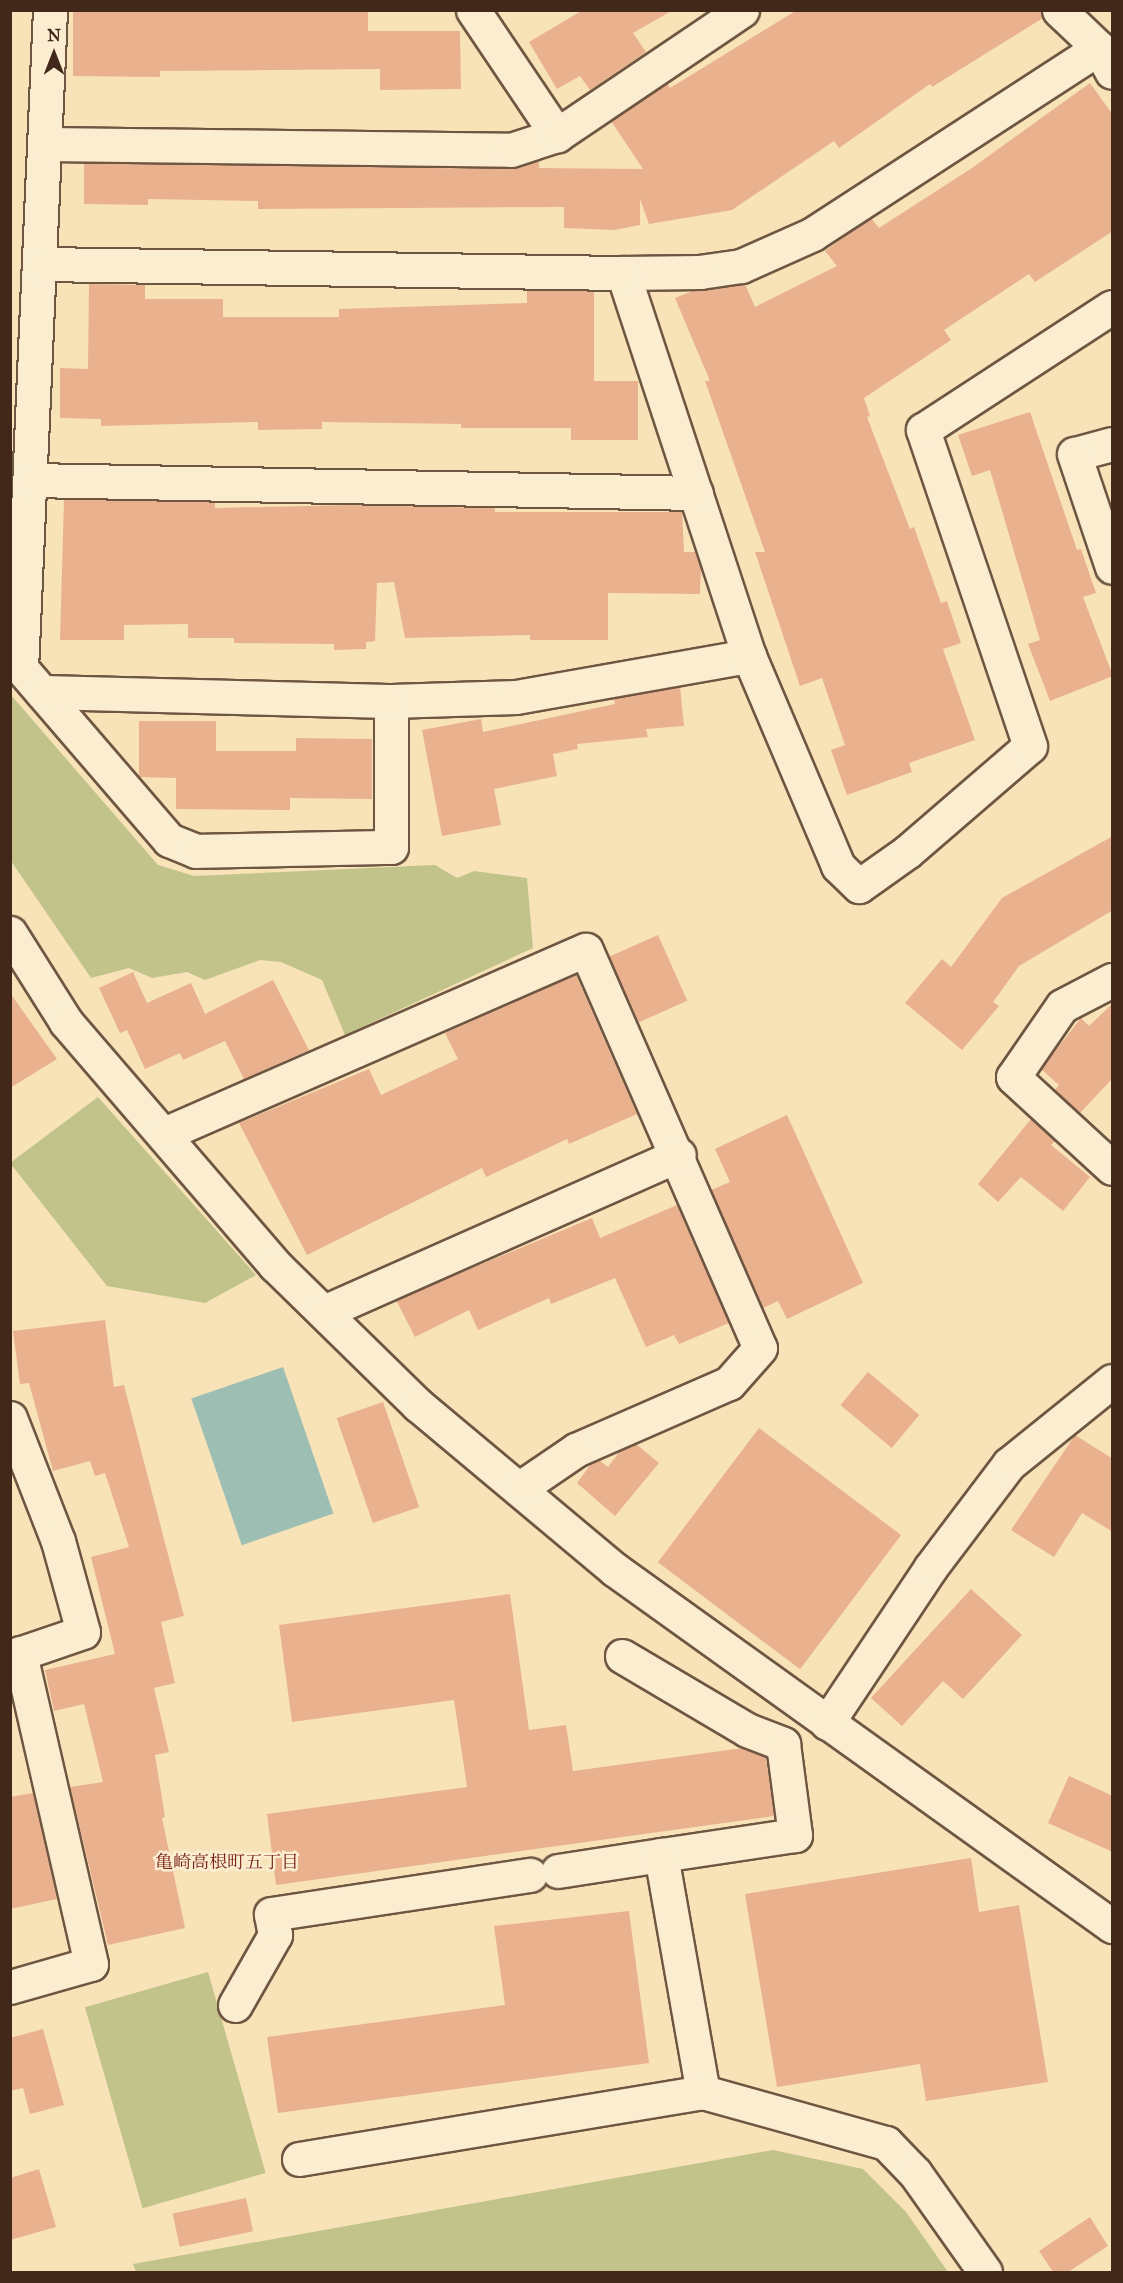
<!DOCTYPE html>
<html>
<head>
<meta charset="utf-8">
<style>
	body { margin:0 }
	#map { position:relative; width:1123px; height:2283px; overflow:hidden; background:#f7e3b7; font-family:"IM FELL Great Primer","Noto Serif JP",serif }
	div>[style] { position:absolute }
	.green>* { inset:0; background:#c1c38b; transform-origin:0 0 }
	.water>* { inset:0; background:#9dbeb2; transform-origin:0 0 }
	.building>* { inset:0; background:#eab18f; transform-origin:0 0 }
	.roads { filter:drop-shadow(2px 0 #6f5642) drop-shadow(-2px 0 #6f5642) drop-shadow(0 2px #6f5642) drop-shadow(0 -2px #6f5642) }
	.minor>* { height:33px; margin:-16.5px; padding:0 16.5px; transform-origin:16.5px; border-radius:16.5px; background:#faedd0 }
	span { translate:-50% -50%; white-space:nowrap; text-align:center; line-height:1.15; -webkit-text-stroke:5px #faedd0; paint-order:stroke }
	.neighbourhood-label { font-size:18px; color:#7a1f14 }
	.frame { position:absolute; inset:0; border:12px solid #42271b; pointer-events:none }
	.north { position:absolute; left:24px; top:24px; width:60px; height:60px; -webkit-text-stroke:4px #faedd0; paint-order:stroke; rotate:0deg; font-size:16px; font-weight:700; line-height:24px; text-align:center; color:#42271b }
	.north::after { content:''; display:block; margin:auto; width:21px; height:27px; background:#42271b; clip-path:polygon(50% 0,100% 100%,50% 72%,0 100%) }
</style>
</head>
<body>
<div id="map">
	<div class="green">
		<div style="clip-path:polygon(11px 695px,158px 865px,194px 876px,435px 865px,457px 878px,474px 871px,527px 878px,533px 948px,345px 1035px,322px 980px,281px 962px,260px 960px,205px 980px,187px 972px,152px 978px,129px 968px,91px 978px,11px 861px)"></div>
		<div style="clip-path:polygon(98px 1097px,256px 1275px,205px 1303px,107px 1286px,10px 1163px)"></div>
		<div style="left:208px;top:1972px;width:209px;height:128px;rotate:74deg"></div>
		<div style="clip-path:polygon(773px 2150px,863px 2169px,906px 2212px,948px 2272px,136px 2272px,133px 2264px)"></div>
	</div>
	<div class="water">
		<div style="left:283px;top:1367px;width:155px;height:97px;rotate:71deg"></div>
	</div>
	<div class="building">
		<div style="clip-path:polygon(73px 10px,368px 10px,368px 31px,460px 31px,461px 89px,380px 90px,380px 69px,160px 71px,160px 77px,73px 76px)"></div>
		<div style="clip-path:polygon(583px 10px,673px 10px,633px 33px,646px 52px,590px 90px,580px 76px,557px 89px,529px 42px)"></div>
		<div style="clip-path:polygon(797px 10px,1041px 10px,1043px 18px,932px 87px,930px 84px,839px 148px,834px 141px,732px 210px,649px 224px,640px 199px,640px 225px,614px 230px,564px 228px,564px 207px,258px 209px,258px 201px,148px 199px,148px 205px,84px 204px,84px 163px,511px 169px,539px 161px,539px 168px,643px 169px,611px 121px,667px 83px,670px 88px)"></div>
		<div style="clip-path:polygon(1090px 83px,1113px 115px,1113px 231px,1035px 282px,1029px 274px,944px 330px,951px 340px,864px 398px,870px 416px,867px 417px,910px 529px,914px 527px,941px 603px,947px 601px,961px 643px,943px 649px,975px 740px,909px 763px,912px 772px,847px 795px,831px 750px,845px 745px,822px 678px,800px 686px,755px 552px,765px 552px,705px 381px,710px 381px,675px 298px,693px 291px,745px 284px,755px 307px,837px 266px,825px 251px,850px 232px,871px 218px,879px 228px,972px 168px)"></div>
		<div style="clip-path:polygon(89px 284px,145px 285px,145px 299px,223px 299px,223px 317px,339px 317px,339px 309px,527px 303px,527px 290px,594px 291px,594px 381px,638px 381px,638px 440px,571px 440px,571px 428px,461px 428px,461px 424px,322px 422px,322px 429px,258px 430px,258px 422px,101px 426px,101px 419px,60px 418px,60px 368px,88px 369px)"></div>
		<div style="clip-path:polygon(1030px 412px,1077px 550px,1081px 549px,1096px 593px,1083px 597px,1113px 676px,1050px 701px,1028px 644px,1040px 640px,990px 470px,972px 476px,958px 435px)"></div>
		<div style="clip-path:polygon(64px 499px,215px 502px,215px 508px,351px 505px,495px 508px,495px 512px,682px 512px,684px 552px,695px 552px,701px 569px,700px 594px,608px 593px,608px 640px,530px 640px,530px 635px,405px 638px,394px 582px,377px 583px,375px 641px,366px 642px,366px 649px,334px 650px,334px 644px,234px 643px,234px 638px,188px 638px,188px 624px,124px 625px,124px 640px,60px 640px)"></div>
		<div style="clip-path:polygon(680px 687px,684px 726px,646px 729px,648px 737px,577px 744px,578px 749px,553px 754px,557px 776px,494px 789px,501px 825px,442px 836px,422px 730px,481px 719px,483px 732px,615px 704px,614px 699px)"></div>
		<div style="clip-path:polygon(139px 721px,216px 721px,216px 751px,296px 751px,296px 738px,372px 739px,372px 799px,290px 798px,290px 810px,176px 809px,176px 778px,139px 777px)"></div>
		<div style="clip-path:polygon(1113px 836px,1113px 910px,1019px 966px,993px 1002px,999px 1006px,962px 1050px,905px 1003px,942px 959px,951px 967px,1002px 898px)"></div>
		<div style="left:658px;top:935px;width:72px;height:53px;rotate:66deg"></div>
		<div style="clip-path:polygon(133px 972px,147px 1003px,191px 983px,205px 1014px,273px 980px,309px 1050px,244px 1079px,225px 1041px,183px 1060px,180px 1053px,145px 1069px,127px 1030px,120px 1033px,99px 988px)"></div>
		<div style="clip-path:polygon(576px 975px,637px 1114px,569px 1144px,567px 1139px,486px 1177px,482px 1168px,307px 1255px,239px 1123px,369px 1069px,381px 1095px,458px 1059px,445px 1033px)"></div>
		<div style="clip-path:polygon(10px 993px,57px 1059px,10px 1088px)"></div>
		<div style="clip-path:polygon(1113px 1003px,1113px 1078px,1080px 1113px,1055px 1090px,1059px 1085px,1041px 1069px,1081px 1018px,1089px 1026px)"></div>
		<div style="clip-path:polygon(787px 1115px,863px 1283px,787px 1319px,778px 1301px,763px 1308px,711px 1190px,730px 1182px,715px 1149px)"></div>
		<div style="clip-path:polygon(1031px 1119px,1055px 1141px,1051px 1145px,1090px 1177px,1063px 1211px,1021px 1177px,998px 1202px,978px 1184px)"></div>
		<div style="clip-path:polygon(677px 1205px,729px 1323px,679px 1344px,674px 1335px,646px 1347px,615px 1278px,551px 1304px,549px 1298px,478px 1330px,469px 1310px,415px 1337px,396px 1300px,592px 1218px,600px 1238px)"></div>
		<div style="clip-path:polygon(105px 1320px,114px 1387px,124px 1385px,184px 1616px,161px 1622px,175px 1683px,154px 1688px,169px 1752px,155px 1755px,165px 1817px,162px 1818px,185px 1928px,108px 1945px,70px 1787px,103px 1782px,84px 1704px,54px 1711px,45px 1670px,115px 1654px,91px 1557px,129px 1547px,105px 1473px,95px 1476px,90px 1461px,53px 1471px,29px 1383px,20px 1384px,13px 1331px)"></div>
		<div style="left:868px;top:1372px;width:67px;height:43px;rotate:40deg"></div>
		<div style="left:383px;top:1402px;width:111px;height:49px;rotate:71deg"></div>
		<div style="left:759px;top:1428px;width:178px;height:168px;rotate:37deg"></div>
		<div style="clip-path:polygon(1075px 1435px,1113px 1459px,1113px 1532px,1082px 1513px,1054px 1557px,1011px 1530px)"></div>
		<div style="clip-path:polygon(636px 1444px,659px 1463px,615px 1516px,577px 1483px,591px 1464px,599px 1460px,608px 1467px,620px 1451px)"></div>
		<div style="clip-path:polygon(971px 1589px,1022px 1635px,963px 1699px,943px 1681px,902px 1726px,871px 1698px)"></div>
		<div style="clip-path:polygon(510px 1594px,529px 1730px,566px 1725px,573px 1771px,743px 1748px,766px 1757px,774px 1816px,276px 1885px,267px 1814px,467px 1787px,454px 1700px,292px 1722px,279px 1625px)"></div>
		<div style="clip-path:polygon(1069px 1776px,1113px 1796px,1113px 1852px,1048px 1823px)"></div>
		<div style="clip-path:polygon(33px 1793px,57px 1899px,10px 1909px,10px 1797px)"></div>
		<div style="clip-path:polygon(971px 1858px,979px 1912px,1019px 1905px,1048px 2082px,926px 2101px,920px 2064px,777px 2087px,745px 1894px)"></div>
		<div style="clip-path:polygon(629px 1911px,649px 2063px,278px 2113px,267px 2037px,505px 2005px,494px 1926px)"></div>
		<div style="clip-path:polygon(43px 2029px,64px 2105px,30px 2114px,23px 2088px,10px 2091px,10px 2038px)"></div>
		<div style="clip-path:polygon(39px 2169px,56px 2227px,10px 2240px,10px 2178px)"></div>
		<div style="left:246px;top:2198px;width:34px;height:75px;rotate:78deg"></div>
		<div style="clip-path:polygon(1090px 2217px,1108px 2246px,1068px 2272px,1053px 2272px,1039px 2251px)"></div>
	</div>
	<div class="roads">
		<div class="minor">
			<div style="left:50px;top:10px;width:659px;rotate:92.52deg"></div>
			<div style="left:21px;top:668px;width:227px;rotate:49.3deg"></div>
			<div style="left:169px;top:840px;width:29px;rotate:22deg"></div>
			<div style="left:196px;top:851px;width:195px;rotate:-1.2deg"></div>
			<div style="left:391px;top:847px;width:146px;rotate:-90deg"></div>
			<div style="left:391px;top:701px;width:125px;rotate:-1.8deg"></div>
			<div style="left:516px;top:697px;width:237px;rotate:-10deg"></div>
			<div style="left:473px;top:10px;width:151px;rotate:56.1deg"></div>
			<div style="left:1059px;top:10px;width:55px;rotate:43.5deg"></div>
			<div style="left:1099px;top:48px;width:27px;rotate:62deg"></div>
			<div style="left:1099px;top:48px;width:341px;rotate:147deg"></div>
			<div style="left:813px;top:234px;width:79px;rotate:156deg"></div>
			<div style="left:741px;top:266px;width:41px;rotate:171.7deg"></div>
			<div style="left:700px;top:272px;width:77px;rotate:179.3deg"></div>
			<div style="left:623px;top:273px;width:403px;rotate:71.8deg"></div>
			<div style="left:749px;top:656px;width:228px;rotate:67deg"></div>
			<div style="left:838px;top:866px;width:29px;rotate:44deg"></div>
			<div style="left:859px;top:886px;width:59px;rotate:-35.3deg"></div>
			<div style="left:907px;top:852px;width:162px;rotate:-40.8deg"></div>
			<div style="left:1030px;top:746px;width:334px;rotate:-108.7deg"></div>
			<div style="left:923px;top:430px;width:225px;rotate:-33.1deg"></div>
			<div style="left:46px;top:144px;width:465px;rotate:0.7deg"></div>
			<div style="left:511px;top:150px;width:48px;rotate:-18.1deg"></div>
			<div style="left:557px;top:135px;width:223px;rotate:-34deg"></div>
			<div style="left:41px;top:264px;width:582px;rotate:0.89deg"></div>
			<div style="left:1112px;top:444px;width:39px;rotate:165deg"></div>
			<div style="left:1074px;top:454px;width:119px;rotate:71.4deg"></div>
			<div style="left:31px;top:480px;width:665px;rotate:1.12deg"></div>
			<div style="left:42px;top:692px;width:349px;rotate:1.5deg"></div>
			<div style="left:10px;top:933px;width:105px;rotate:57.8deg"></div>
			<div style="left:66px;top:1022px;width:321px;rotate:49.3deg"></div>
			<div style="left:275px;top:1265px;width:200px;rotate:44.4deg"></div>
			<div style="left:418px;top:1405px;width:256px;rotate:39.9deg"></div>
			<div style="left:614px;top:1569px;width:613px;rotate:35.64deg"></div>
			<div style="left:1112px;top:980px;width:56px;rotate:152.5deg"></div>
			<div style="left:1062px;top:1006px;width:86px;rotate:124.6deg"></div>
			<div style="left:1013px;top:1077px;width:134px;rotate:42.6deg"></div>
			<div style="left:164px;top:1134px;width:460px;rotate:-23.6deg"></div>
			<div style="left:586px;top:950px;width:434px;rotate:66.4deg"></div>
			<div style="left:760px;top:1348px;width:47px;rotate:131.5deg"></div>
			<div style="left:729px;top:1383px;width:167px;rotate:156.4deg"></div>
			<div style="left:576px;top:1450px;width:68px;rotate:145.8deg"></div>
			<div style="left:324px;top:1312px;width:388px;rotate:-23.9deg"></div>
			<div style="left:10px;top:1418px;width:132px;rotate:68.7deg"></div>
			<div style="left:58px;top:1541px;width:94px;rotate:74.6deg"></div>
			<div style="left:83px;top:1632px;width:77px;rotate:161.1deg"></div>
			<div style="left:622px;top:1656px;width:145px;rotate:30.6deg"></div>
			<div style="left:747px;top:1730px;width:39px;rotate:21deg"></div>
			<div style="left:783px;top:1744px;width:92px;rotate:82.5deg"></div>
			<div style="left:795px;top:1835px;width:135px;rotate:171.5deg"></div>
			<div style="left:827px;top:1723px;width:187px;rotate:-56.3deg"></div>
			<div style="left:931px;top:1567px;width:129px;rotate:-52.9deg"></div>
			<div style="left:1009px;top:1464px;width:132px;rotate:-38.9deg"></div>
			<div style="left:558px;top:1871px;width:104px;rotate:-8.8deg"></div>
			<div style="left:661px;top:1855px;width:241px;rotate:80deg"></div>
			<div style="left:703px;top:2092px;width:190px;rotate:15.6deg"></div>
			<div style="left:886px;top:2143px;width:42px;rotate:46deg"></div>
			<div style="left:915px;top:2173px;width:121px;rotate:54.7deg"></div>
			<div style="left:10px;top:1987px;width:84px;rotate:-15.9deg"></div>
			<div style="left:91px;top:1964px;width:319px;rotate:-102.9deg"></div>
			<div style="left:235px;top:2005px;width:81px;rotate:-60.3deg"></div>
			<div style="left:275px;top:1935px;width:21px;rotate:-101deg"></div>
			<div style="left:271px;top:1914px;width:262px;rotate:-8.6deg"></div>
			<div style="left:299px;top:2159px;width:410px;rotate:-9.4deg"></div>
		</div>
	</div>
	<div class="neighbourhood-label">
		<span style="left:227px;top:1862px">亀崎高根町五丁目</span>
	</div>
	<div class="frame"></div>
	<div class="north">N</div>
</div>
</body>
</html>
